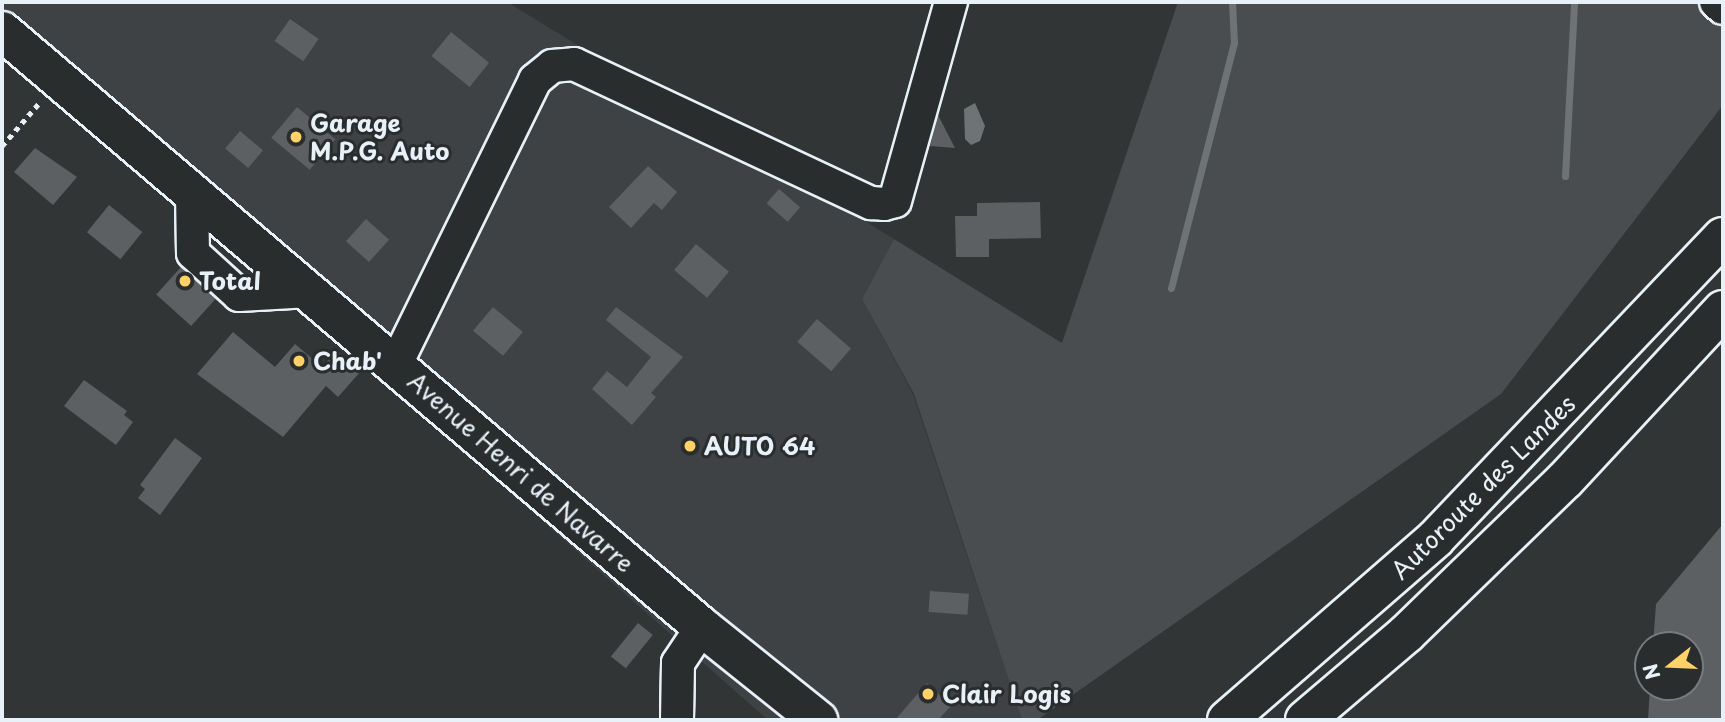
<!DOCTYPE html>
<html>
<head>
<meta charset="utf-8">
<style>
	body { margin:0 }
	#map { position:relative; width:1725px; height:722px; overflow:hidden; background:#323536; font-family:"Playpen Sans",sans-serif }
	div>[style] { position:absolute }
	.built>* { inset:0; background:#3f4244 }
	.green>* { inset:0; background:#494d4f }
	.water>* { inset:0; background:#6e7376 }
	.stream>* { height:7px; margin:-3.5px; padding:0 3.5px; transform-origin:3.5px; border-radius:3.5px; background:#6e7376 }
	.building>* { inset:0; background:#5c6063; transform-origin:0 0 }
	.path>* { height:4.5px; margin-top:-2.25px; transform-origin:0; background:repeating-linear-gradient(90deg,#e8f1f8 0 5px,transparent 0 10px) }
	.roads { filter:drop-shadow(2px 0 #e8f1f8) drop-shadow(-2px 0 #e8f1f8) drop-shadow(0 2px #e8f1f8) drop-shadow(0 -2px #e8f1f8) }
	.minor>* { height:32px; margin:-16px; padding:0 16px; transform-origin:16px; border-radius:16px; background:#2a2d2e }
	.major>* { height:38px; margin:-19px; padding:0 19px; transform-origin:19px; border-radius:19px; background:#2a2d2e }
	.highway>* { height:38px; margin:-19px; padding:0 19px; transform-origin:19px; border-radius:19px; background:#2a2d2e }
	.dots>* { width:19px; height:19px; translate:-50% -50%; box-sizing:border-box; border:4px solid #2a2d2e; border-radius:50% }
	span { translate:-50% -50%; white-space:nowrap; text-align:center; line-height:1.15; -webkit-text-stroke:6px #2a2d2e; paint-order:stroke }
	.poi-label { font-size:24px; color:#e8f1f8; font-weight:700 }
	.left { translate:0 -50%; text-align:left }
	.street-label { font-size:24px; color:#e8f1f8 }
	.frame { position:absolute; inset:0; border:4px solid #e8f1f8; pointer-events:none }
	.north { position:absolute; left:1634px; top:631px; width:70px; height:70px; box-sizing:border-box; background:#2a2d2e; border:2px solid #767b7f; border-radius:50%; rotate:252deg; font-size:19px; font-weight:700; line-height:28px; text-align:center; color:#e8f1f8 }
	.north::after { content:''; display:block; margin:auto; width:24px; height:32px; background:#ffd166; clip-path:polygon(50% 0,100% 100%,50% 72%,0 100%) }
</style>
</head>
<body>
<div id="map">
	<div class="built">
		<div style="clip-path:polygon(2px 2px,507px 2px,894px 239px,862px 299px,913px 394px,1022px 720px,768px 720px,180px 201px,2px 51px)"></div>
	</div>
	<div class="green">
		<div style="clip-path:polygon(1178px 2px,1723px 2px,1723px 105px,1501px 394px,1037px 720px,1022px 720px,914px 394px,862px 299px,894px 239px,1062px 343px)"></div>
	</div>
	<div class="water">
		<div style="clip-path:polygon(975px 103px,985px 126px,980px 141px,971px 145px,965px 139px,964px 109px)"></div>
	</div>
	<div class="stream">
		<div style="left:1565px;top:176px;width:174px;rotate:-87deg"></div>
		<div style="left:1171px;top:288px;width:253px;rotate:-75.6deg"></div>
		<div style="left:1234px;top:43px;width:41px;rotate:-92.8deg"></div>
	</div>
	<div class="building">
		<div style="left:290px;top:19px;width:35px;height:27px;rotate:35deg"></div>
		<div style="left:451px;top:32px;width:49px;height:31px;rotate:39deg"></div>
		<div style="left:297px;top:107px;width:50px;height:40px;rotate:40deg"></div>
		<div style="clip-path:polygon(938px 115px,955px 148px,930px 146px)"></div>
		<div style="left:240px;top:131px;width:30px;height:23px;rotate:40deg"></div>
		<div style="clip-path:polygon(35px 148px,77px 177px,53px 205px,14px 172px)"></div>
		<div style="clip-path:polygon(648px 166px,677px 192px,662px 210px,654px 203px,631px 228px,609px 207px)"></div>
		<div style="left:779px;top:189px;width:28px;height:19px;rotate:41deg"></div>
		<div style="clip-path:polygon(1040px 202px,1041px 238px,989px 239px,989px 257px,956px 257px,955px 216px,977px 216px,977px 203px)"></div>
		<div style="left:109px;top:205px;width:43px;height:35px;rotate:39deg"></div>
		<div style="left:366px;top:219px;width:31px;height:30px;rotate:42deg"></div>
		<div style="left:696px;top:244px;width:43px;height:34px;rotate:40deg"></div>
		<div style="left:181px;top:267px;width:47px;height:37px;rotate:42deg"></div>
		<div style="left:493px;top:307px;width:39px;height:31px;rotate:40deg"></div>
		<div style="clip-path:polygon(616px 307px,683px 357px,651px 393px,656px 397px,632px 425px,592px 389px,607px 371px,627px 387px,651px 357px,606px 320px)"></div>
		<div style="left:817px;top:319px;width:45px;height:30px;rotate:41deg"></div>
		<div style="clip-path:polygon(233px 332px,275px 367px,295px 344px,322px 367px,337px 351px,361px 371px,338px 397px,326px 386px,283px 437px,197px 374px)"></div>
		<div style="clip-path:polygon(84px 380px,127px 411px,124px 415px,133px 422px,116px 445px,64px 406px)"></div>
		<div style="clip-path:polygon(175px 438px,202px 458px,160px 515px,138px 498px,145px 489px,140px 485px)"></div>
		<div style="clip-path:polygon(1723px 524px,1723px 720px,1648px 720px,1650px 687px,1690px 687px,1690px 645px,1653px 645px,1656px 604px)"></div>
		<div style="left:930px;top:591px;width:39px;height:21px;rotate:4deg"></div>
		<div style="left:638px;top:623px;width:19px;height:43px;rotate:39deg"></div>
		<div style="clip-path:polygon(927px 683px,951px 706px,938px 720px,895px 720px)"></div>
	</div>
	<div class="path">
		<div style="left:2px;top:146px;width:58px;rotate:-49.2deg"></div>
	</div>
	<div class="roads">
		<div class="minor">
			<div style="left:1716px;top:2px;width:9px;rotate:41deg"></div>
			<div style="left:192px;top:191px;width:62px;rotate:89.1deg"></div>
			<div style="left:193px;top:253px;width:62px;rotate:42.4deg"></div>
			<div style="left:239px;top:295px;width:71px;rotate:-3.2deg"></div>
			<div style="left:396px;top:364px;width:316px;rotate:-63.9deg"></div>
			<div style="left:535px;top:80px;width:22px;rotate:-39deg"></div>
			<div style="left:552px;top:66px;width:22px;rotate:-5deg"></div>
			<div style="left:574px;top:64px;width:328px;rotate:25.1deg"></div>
			<div style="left:871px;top:203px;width:13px;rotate:4deg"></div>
			<div style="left:884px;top:204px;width:11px;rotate:-15deg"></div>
			<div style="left:895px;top:201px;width:207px;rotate:-74.3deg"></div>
			<div style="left:677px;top:720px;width:57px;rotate:-89deg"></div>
			<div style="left:678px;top:663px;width:43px;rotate:-56.3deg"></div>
		</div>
		<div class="major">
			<div style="left:2px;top:31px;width:919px;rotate:40.41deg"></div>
			<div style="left:702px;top:627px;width:149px;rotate:38.7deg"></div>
		</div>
		<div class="highway">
			<div style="left:1227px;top:720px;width:276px;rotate:-41deg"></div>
			<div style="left:1435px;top:539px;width:417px;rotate:-46.4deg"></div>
			<div style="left:1305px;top:720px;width:133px;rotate:-40.4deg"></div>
			<div style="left:1406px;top:634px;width:221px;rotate:-44.1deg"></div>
			<div style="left:1565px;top:480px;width:232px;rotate:-47.1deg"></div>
		</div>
	</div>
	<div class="dots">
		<div style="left:296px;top:137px;background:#ffd166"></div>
		<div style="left:185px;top:281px;background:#ffd166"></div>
		<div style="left:299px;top:361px;background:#ffd166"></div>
		<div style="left:690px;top:446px;background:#ffd166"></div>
		<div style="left:928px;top:694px;background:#ffd166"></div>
	</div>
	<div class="poi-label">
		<span class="left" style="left:310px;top:137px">Garage<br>M.P.G. Auto</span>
		<span class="left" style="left:199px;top:281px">Total</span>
		<span class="left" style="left:313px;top:361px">Chab'</span>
		<span class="left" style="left:704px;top:446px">AUTO 64</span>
		<span class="left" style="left:942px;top:694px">Clair Logis</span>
	</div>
	<div class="street-label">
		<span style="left:521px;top:472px;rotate:41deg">Avenue Henri de Navarre</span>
		<span style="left:1483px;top:487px;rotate:-45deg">Autoroute des Landes</span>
	</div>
	<div class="frame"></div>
	<div class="north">N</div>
</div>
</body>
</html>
